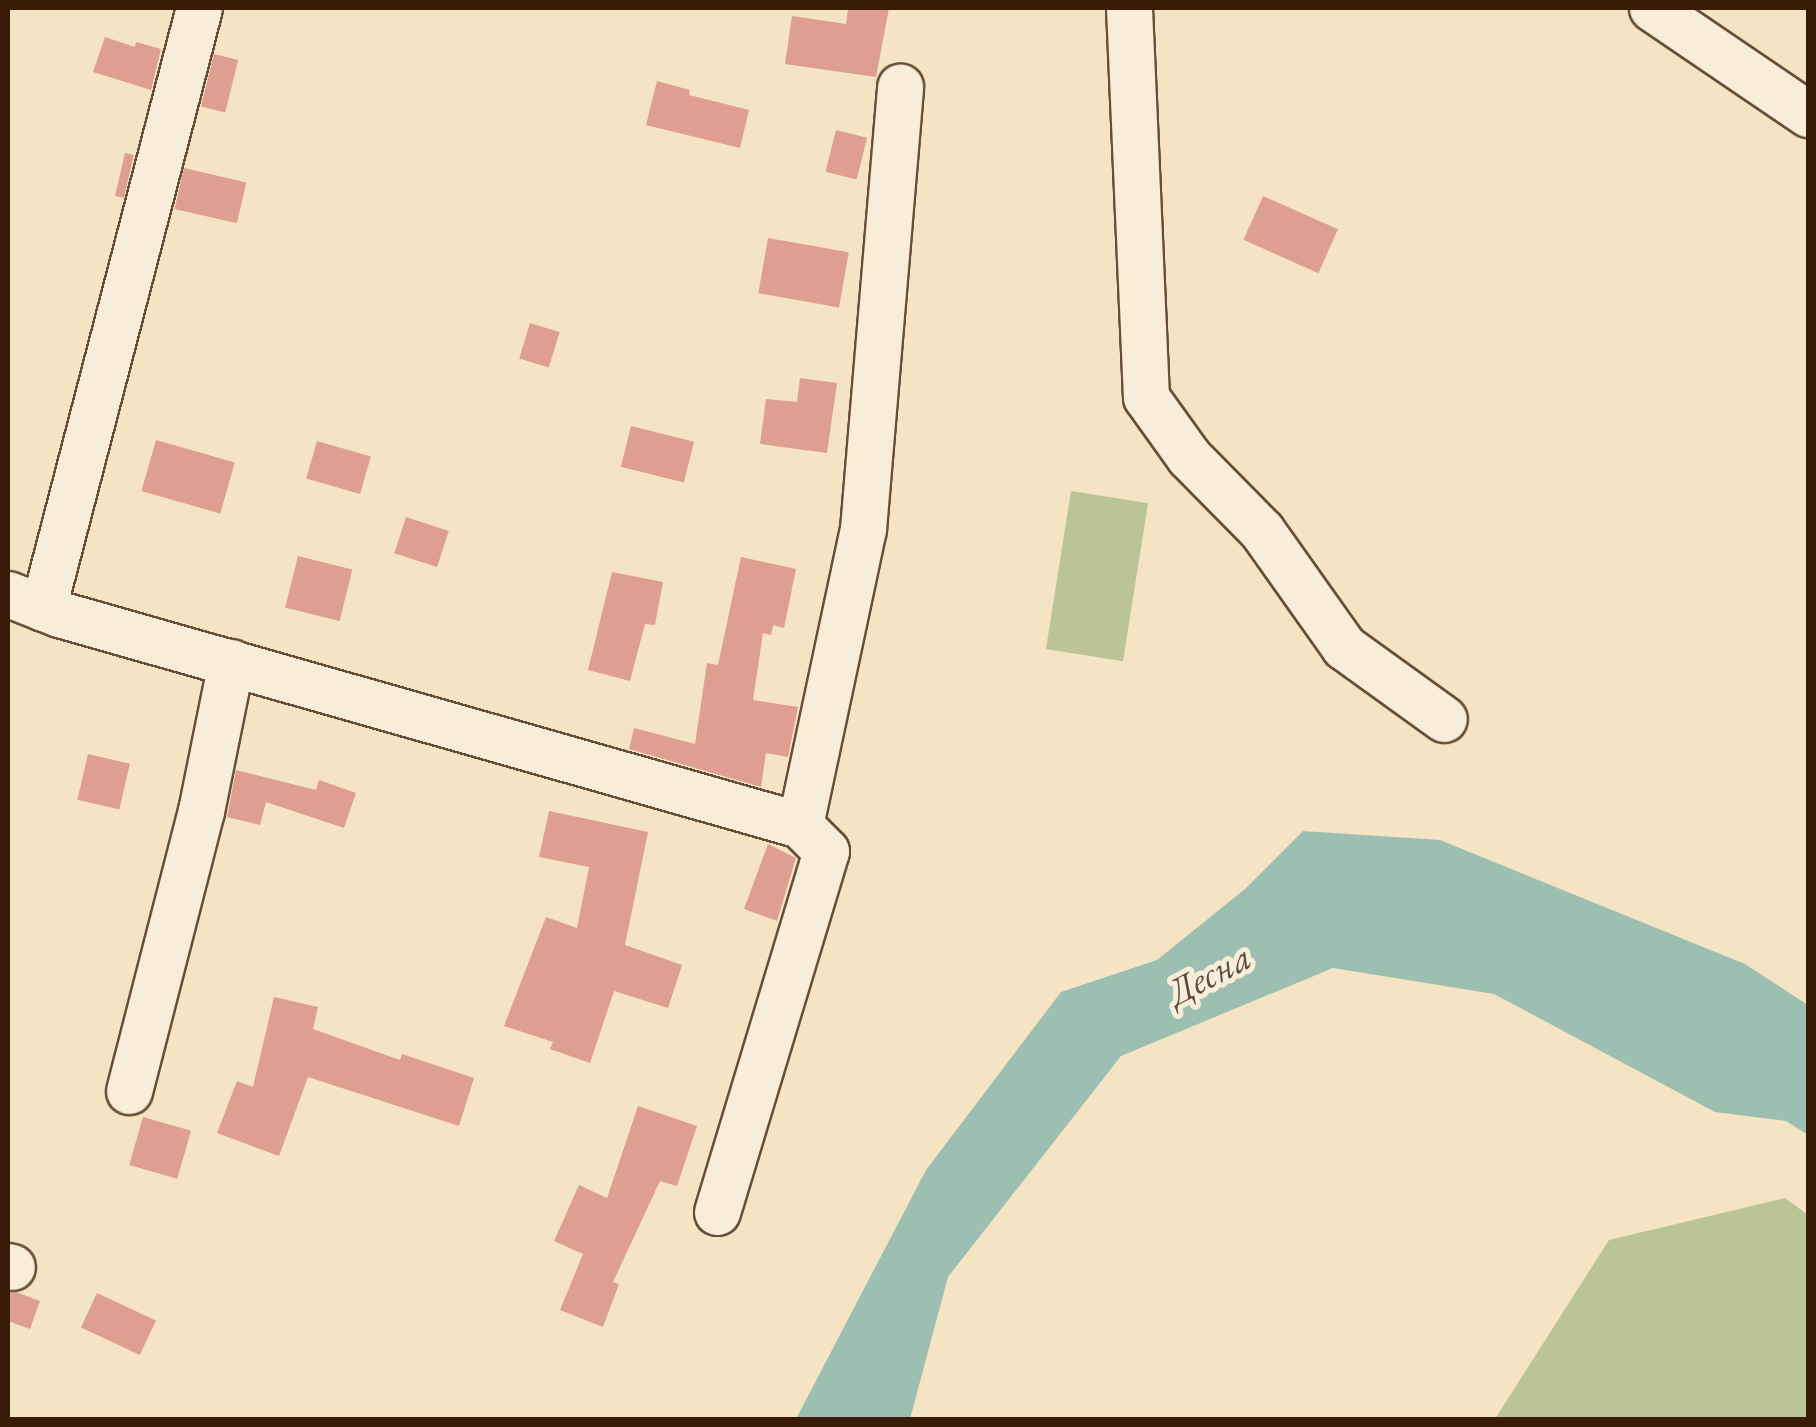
<!DOCTYPE html>
<html>
<head>
<meta charset="utf-8">
<style>
	body { margin:0 }
	#map { position:relative; width:1816px; height:1427px; overflow:hidden; background:#f4e4c4; font-family:"EB Garamond",serif }
	div>[style] { position:absolute }
	.green>* { inset:0; background:#bac495; transform-origin:0 0 }
	.water>* { inset:0; background:#9cbfb1 }
	.building>* { inset:0; background:#de9e92; transform-origin:0 0 }
	.roads { filter:drop-shadow(2px 0 #684e36) drop-shadow(-2px 0 #684e36) drop-shadow(0 2px #684e36) drop-shadow(0 -2px #684e36) }
	.minor>* { height:45px; margin:-22.5px; padding:0 22.5px; transform-origin:22.5px; border-radius:22.5px; background:#f8edd9 }
	span { translate:-50% -50%; white-space:nowrap; text-align:center; line-height:1.15; -webkit-text-stroke:10px #f8edd9; paint-order:stroke }
	.water-label { font-size:38px; color:#574d3a; font-style:italic }
	.frame { position:absolute; inset:0; border:10px solid #391c07; pointer-events:none }
</style>
</head>
<body>
<div id="map">
	<div class="green">
		<div style="left:1071px;top:491px;width:78px;height:160px;rotate:9deg"></div>
		<div style="clip-path:polygon(1785px 1198px,1808px 1215px,1808px 1419px,1495px 1419px,1609px 1240px)"></div>
	</div>
	<div class="water">
		<div style="clip-path:polygon(1303px 831px,1440px 840px,1745px 964px,1808px 1005px,1808px 1135px,1786px 1121px,1715px 1112px,1494px 994px,1333px 968px,1121px 1056px,948px 1277px,910px 1419px,796px 1419px,926px 1170px,1061px 992px,1157px 960px,1245px 889px)"></div>
	</div>
	<div class="building">
		<div style="clip-path:polygon(848px 8px,889px 8px,876px 77px,785px 64px,792px 16px,846px 24px)"></div>
		<div style="clip-path:polygon(105px 37px,135px 47px,136px 42px,161px 49px,151px 90px,93px 72px)"></div>
		<div style="left:214px;top:54px;width:25px;height:54px;rotate:14deg"></div>
		<div style="clip-path:polygon(657px 81px,690px 90px,689px 95px,749px 110px,740px 148px,646px 125px)"></div>
		<div style="left:836px;top:130px;width:32px;height:43px;rotate:14deg"></div>
		<div style="left:125px;top:153px;width:9px;height:44px;rotate:13deg"></div>
		<div style="left:184px;top:168px;width:64px;height:42px;rotate:13deg"></div>
		<div style="left:1263px;top:196px;width:82px;height:48px;rotate:24deg"></div>
		<div style="left:768px;top:238px;width:82px;height:56px;rotate:10deg"></div>
		<div style="left:530px;top:323px;width:31px;height:37px;rotate:17deg"></div>
		<div style="clip-path:polygon(800px 378px,837px 383px,827px 453px,760px 444px,766px 399px,797px 402px)"></div>
		<div style="left:631px;top:426px;width:65px;height:42px;rotate:14deg"></div>
		<div style="left:156px;top:440px;width:82px;height:53px;rotate:16deg"></div>
		<div style="left:317px;top:441px;width:56px;height:39px;rotate:16deg"></div>
		<div style="left:406px;top:517px;width:45px;height:38px;rotate:18deg"></div>
		<div style="left:298px;top:556px;width:56px;height:53px;rotate:14deg"></div>
		<div style="clip-path:polygon(741px 557px,796px 569px,784px 628px,773px 625px,771px 635px,763px 633px,753px 700px,798px 707px,788px 757px,766px 753px,761px 787px,629px 749px,634px 728px,695px 744px,707px 663px,718px 665px)"></div>
		<div style="clip-path:polygon(612px 572px,663px 582px,655px 625px,645px 624px,630px 681px,588px 670px)"></div>
		<div style="left:88px;top:754px;width:43px;height:47px;rotate:13deg"></div>
		<div style="clip-path:polygon(236px 770px,316px 790px,319px 780px,356px 793px,344px 828px,266px 802px,260px 825px,227px 817px)"></div>
		<div style="clip-path:polygon(549px 811px,648px 832px,625px 945px,682px 965px,668px 1008px,614px 991px,590px 1063px,550px 1049px,553px 1042px,504px 1026px,546px 917px,577px 928px,589px 867px,539px 857px)"></div>
		<div style="clip-path:polygon(768px 844px,796px 858px,777px 921px,744px 909px)"></div>
		<div style="clip-path:polygon(274px 997px,318px 1007px,313px 1029px,400px 1060px,402px 1054px,474px 1078px,459px 1126px,308px 1077px,279px 1156px,217px 1133px,237px 1081px,253px 1087px)"></div>
		<div style="clip-path:polygon(638px 1106px,697px 1126px,677px 1186px,660px 1181px,613px 1282px,619px 1284px,603px 1327px,560px 1310px,583px 1254px,554px 1241px,579px 1185px,607px 1198px)"></div>
		<div style="left:143px;top:1117px;width:50px;height:50px;rotate:16deg"></div>
		<div style="clip-path:polygon(16px 1292px,40px 1301px,30px 1329px,8px 1321px,8px 1293px)"></div>
		<div style="left:97px;top:1293px;width:65px;height:38px;rotate:25deg"></div>
	</div>
	<div class="roads">
		<div class="minor">
			<div style="left:1129px;top:8px;width:389px;rotate:87.5deg"></div>
			<div style="left:1146px;top:397px;width:74px;rotate:54.4deg"></div>
			<div style="left:1189px;top:457px;width:104px;rotate:45.4deg"></div>
			<div style="left:1262px;top:531px;width:142px;rotate:54.7deg"></div>
			<div style="left:1344px;top:647px;width:123px;rotate:35.8deg"></div>
			<div style="left:1652px;top:8px;width:189px;rotate:34.2deg"></div>
			<div style="left:8px;top:594px;width:55px;rotate:21.4deg"></div>
			<div style="left:59px;top:614px;width:770px;rotate:15.89deg"></div>
			<div style="left:800px;top:825px;width:303px;rotate:-78deg"></div>
			<div style="left:863px;top:529px;width:444px;rotate:-85.2deg"></div>
			<div style="left:43px;top:608px;width:620px;rotate:-75.43deg"></div>
			<div style="left:129px;top:1091px;width:289px;rotate:-75.6deg"></div>
			<div style="left:201px;top:811px;width:152px;rotate:-78.6deg"></div>
			<div style="left:717px;top:1212px;width:377px;rotate:-73.2deg"></div>
			<div style="left:826px;top:851px;width:37px;rotate:-135deg"></div>
			<div style="left:8px;top:1266px;width:4px;rotate:14deg"></div>
		</div>
	</div>
	<div class="water-label">
		<span style="left:1209px;top:974px;rotate:-28deg">Десна</span>
	</div>
	<div class="frame"></div>
</div>
</body>
</html>
